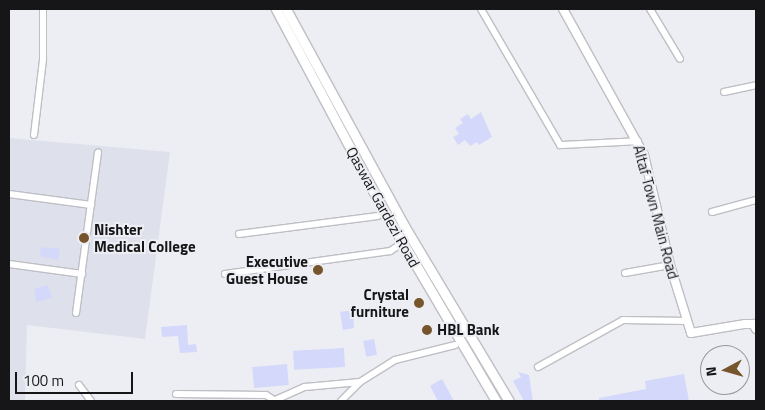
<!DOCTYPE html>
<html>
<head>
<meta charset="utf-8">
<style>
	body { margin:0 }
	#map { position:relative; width:765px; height:410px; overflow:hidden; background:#edeef3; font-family:"Titillium Web",sans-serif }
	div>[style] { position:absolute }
	.built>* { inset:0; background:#dee0ec }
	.building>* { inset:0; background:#d4d8fb; transform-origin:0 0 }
	.roads { filter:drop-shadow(1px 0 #bebfc4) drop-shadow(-1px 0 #bebfc4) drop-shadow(0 1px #bebfc4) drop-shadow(0 -1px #bebfc4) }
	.minor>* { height:6px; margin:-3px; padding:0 3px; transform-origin:3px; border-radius:3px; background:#fff }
	.tertiary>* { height:8px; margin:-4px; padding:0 4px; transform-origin:4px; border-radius:4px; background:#fff }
	.secondary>* { height:9px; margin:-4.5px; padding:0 4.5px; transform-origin:4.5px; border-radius:4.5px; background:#fff }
	.dots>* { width:14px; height:14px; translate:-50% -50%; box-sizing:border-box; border:2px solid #edeef3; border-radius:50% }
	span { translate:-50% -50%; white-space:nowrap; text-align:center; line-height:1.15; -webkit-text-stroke:4px #edeef3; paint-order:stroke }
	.street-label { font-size:15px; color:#161618 }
	.poi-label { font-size:15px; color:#161618; font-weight:700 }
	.left { translate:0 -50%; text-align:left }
	.right { translate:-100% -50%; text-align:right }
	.frame { position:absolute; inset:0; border:10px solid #161618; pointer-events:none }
	.north { position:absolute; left:700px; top:345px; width:50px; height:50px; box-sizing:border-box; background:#edeef3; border:1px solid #97989b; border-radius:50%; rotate:264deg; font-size:14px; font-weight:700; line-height:20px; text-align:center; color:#161618 }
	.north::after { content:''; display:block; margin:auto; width:18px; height:22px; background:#77552c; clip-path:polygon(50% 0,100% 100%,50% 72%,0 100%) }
	.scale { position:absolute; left:15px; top:372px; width:118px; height:22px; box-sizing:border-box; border:2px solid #161618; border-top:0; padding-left:6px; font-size:15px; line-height:18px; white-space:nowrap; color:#161618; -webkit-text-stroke:4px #edeef3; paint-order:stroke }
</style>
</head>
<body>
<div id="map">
	<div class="built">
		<div style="clip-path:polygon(9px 138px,170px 152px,145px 339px,27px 325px,25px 401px,9px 401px)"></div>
	</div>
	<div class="building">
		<div style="clip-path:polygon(481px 112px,492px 137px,479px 145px,477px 142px,470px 146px,465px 140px,458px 145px,453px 137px,459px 134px,455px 128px,463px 123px,460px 119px,468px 114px,471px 119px)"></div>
		<div style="clip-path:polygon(41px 247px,60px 249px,58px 260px,40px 256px)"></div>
		<div style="clip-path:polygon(48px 285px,52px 298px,36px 302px,34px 289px)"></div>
		<div style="clip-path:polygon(353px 310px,354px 328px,343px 330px,340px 312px)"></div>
		<div style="clip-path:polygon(187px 325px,188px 345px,196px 344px,197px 352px,180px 353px,178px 336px,162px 337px,161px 327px)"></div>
		<div style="left:374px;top:339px;width:16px;height:11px;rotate:79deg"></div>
		<div style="left:344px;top:348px;width:19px;height:51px;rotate:87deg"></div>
		<div style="left:287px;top:364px;width:21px;height:35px;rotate:85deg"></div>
		<div style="clip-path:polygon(518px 372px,529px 375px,533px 401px,524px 401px,513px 381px,521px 377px)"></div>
		<div style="clip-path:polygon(684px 374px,689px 401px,599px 401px,599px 398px,646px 389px,645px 381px)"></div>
		<div style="clip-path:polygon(442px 379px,454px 401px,438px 401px,430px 386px)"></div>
	</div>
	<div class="roads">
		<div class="minor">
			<div style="left:481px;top:9px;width:157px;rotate:59.8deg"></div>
			<div style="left:560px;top:145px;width:78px;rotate:-2.9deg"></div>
			<div style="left:650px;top:9px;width:58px;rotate:59deg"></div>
			<div style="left:724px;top:92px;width:33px;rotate:-12deg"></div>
			<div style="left:34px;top:135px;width:77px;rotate:-83.2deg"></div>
			<div style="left:43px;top:59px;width:50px;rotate:-90deg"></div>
			<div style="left:9px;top:194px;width:83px;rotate:7.6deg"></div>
			<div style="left:712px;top:212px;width:46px;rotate:-15.3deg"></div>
			<div style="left:239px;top:234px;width:140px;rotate:-7.4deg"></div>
			<div style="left:9px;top:264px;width:74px;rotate:7.8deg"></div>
			<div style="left:625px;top:273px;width:46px;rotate:-10.1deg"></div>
			<div style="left:225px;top:274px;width:167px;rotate:-7.9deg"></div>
			<div style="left:390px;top:251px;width:15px;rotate:-32deg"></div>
			<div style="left:76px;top:313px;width:162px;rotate:-82.2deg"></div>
			<div style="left:538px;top:367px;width:97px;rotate:-28.9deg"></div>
			<div style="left:623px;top:320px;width:64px;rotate:0.9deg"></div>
			<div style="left:79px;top:385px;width:20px;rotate:53deg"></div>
			<div style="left:176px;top:394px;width:90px;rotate:0.6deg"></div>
			<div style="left:266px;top:395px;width:9px;rotate:32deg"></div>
			<div style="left:273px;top:401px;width:35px;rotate:-24deg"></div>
			<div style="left:305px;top:387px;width:55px;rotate:-5.2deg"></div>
			<div style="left:360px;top:382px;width:41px;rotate:-32.2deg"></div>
			<div style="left:395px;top:360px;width:62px;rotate:-14deg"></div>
			<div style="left:341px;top:401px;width:25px;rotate:-45deg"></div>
		</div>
		<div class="tertiary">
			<div style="left:563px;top:9px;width:167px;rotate:61deg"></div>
			<div style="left:644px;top:155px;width:113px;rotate:76.7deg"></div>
			<div style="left:670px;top:265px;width:71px;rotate:72.8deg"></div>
			<div style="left:691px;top:333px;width:55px;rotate:-9.5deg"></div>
			<div style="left:745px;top:324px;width:8px"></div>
			<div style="left:753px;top:324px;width:6px;rotate:59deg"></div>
		</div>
		<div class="secondary">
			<div style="left:276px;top:9px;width:221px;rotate:61.9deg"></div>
			<div style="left:380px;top:204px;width:229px;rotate:59.5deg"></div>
			<div style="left:286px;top:9px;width:245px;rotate:61.4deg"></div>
			<div style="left:403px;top:224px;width:206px;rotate:59.1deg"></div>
		</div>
	</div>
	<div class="dots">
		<div style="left:84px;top:238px;background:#77552c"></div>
		<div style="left:318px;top:270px;background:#77552c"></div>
		<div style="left:419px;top:303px;background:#77552c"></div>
		<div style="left:427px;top:330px;background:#77552c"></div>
	</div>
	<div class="street-label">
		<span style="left:383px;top:207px;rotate:61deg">Qaswar Gardezi Road</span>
		<span style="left:656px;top:212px;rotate:75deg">Altaf Town Main Road</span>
	</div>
	<div class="poi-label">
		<span class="left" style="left:94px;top:238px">Nishter<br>Medical College</span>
		<span class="right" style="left:308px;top:270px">Executive<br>Guest House</span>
		<span class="right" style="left:409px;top:303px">Crystal<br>furniture</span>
		<span class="left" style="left:437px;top:330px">HBL Bank</span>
	</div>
	<div class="frame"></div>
	<div class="north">N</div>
	<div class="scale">100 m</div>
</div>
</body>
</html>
